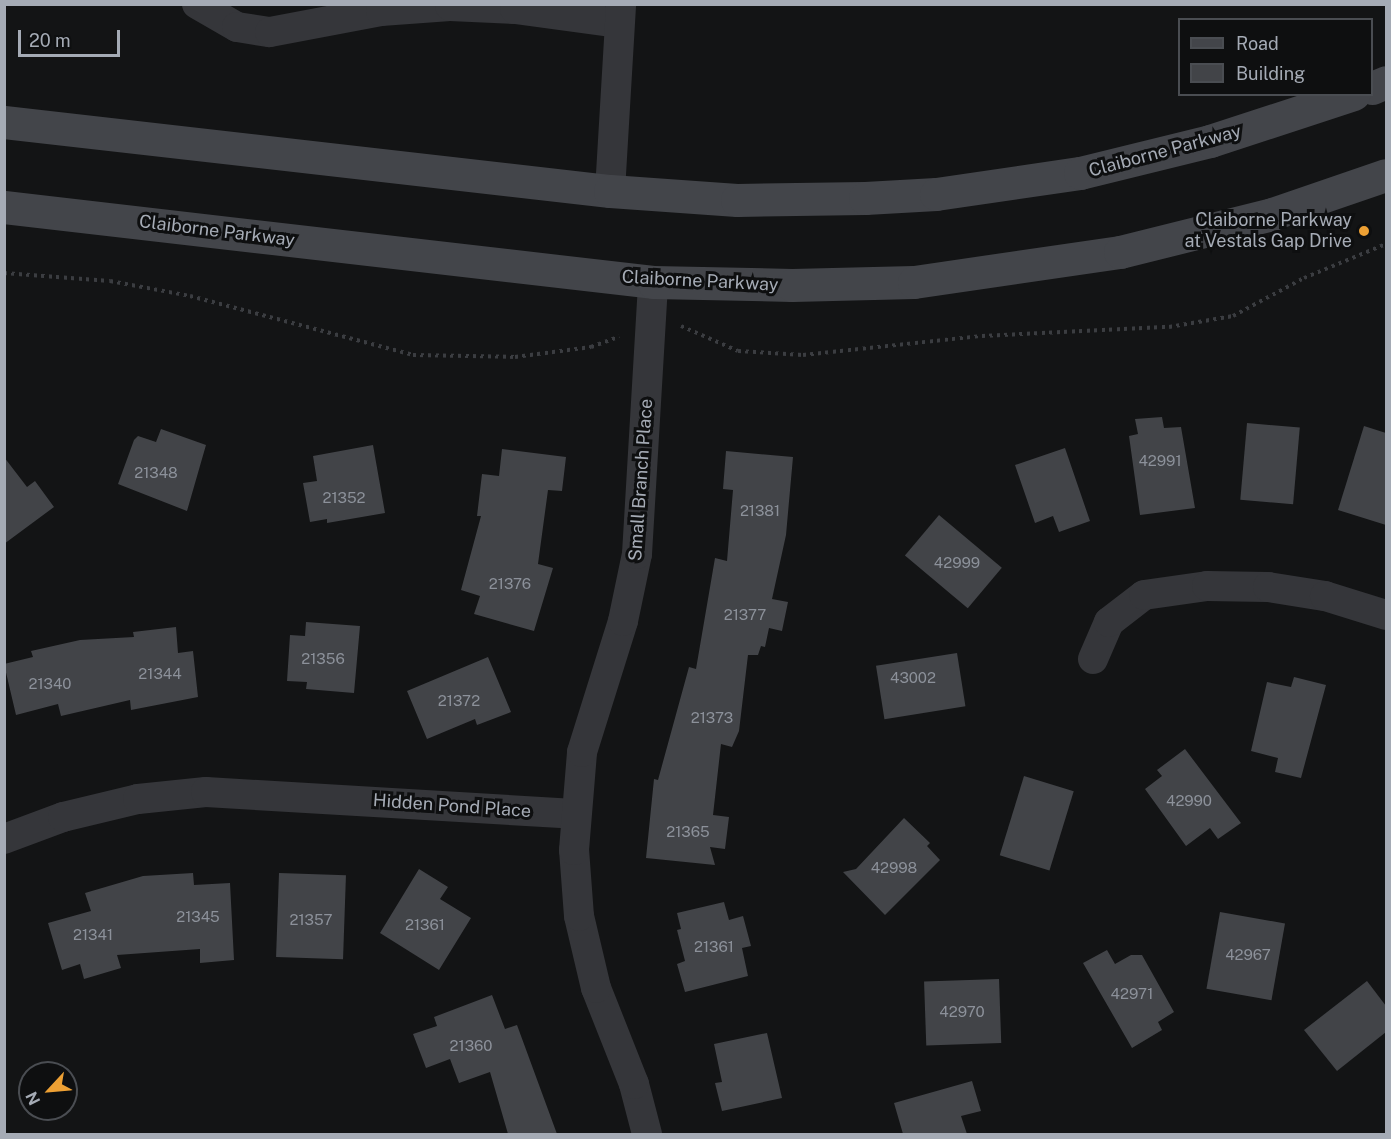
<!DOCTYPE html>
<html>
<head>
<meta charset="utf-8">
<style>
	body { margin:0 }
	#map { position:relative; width:1391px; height:1139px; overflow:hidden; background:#131415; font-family:"Public Sans",sans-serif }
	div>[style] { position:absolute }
	.building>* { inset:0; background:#424448; transform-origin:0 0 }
	.path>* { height:4px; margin-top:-2px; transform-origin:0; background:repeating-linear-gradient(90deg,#3b3d41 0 3px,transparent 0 7.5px) }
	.street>* { height:30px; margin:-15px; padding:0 15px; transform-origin:15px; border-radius:15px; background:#35363a }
	.secondary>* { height:33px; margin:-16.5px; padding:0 16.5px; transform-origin:16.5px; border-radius:16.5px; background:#43454a }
	.dots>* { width:16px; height:16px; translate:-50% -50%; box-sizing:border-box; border:3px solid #0e0f10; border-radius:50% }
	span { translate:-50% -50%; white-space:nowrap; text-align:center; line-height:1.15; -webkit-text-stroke:6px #0e0f10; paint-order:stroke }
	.number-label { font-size:15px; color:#8c919a }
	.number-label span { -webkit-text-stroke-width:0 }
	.street-label { font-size:18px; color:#a5abb5 }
	.poi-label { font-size:18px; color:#a5abb5 }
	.right { translate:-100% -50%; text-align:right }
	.frame { position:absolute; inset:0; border:6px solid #a5abb5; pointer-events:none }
	.legend { position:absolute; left:1178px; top:18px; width:195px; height:78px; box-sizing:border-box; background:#0e0f10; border:2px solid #4a4d52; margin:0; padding:8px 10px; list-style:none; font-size:18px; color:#a5abb5 }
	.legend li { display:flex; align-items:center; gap:12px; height:30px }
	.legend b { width:30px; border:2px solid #4a4d52 }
	.north { position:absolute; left:18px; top:1061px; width:60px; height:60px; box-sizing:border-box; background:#0e0f10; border:2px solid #4a4d52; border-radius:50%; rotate:244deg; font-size:16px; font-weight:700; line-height:24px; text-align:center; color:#a5abb5 }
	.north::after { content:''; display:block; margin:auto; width:21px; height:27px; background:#eda034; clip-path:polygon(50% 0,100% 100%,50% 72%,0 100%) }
	.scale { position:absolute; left:18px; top:30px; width:102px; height:27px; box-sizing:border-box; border:3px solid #a5abb5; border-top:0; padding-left:8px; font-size:18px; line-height:21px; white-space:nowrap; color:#a5abb5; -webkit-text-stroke:4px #0e0f10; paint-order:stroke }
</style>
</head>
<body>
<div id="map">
	<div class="building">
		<div style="clip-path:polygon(1162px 417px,1164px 428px,1181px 427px,1195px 508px,1140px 515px,1129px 436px,1138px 434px,1135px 419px)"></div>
		<div style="left:1247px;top:423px;width:53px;height:77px;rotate:5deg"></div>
		<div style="clip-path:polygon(1364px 426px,1386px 433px,1386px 525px,1338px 510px)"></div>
		<div style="clip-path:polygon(161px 429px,206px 445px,187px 511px,118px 484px,134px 440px,138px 436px,156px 442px)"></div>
		<div style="clip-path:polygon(373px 445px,385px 513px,327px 523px,327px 519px,310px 522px,303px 483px,317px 481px,313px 456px)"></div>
		<div style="clip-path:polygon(1065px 448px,1090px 521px,1059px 532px,1053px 516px,1035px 523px,1015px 465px)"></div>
		<div style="clip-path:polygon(502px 449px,566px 457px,562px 491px,548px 490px,538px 564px,553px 568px,534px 631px,474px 614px,480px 596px,461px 590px,481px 516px,477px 516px,482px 474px,499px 476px)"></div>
		<div style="clip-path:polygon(726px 451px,793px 457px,786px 535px,772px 599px,788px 602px,782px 631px,769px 628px,765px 647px,761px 646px,758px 655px,748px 655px,739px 731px,732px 747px,721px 744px,713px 815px,729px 817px,725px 849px,710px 847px,715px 865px,646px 858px,654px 779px,658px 780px,689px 667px,696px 669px,715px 558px,727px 561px,733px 490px,723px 489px)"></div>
		<div style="clip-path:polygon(4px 457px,27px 487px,35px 481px,54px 507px,4px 544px)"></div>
		<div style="left:939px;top:515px;width:82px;height:53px;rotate:40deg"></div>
		<div style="clip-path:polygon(306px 622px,360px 626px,354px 693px,306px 689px,307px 682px,287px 681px,290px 635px,305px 636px)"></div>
		<div style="clip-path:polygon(176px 627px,178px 653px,193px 651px,198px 697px,131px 710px,130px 700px,61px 716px,58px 704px,16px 715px,4px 664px,33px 657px,31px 651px,80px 640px,134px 637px,133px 632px)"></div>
		<div style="left:957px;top:653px;width:54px;height:82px;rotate:81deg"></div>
		<div style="clip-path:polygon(488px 657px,511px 712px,477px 725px,475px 719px,427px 739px,407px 691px)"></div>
		<div style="clip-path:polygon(1294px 677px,1326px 685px,1301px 778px,1275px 772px,1278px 758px,1251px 751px,1267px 682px,1291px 687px)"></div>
		<div style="clip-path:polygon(1185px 749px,1241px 823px,1218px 839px,1210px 828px,1186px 846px,1145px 789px,1162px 776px,1157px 770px)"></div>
		<div style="left:1024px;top:776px;width:52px;height:83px;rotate:17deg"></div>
		<div style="clip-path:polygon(904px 818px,930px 843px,927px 846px,940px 860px,885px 915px,843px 872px,856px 869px)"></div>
		<div style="clip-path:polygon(419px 869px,448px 887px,440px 899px,471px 918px,439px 970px,380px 933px)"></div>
		<div style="clip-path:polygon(193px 873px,194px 885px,230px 883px,234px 960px,200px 963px,200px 949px,117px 955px,121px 968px,84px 979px,80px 964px,62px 970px,48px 923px,91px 911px,85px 893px,143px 876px)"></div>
		<div style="left:279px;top:873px;width:67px;height:84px;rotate:2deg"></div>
		<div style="clip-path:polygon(724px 902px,729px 920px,743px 916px,751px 946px,742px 948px,748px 976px,685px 992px,677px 964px,685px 961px,677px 930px,681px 929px,677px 913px)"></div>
		<div style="left:1220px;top:912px;width:66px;height:78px;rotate:10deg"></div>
		<div style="clip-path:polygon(1107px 950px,1115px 964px,1131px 955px,1142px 955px,1174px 1012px,1158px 1022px,1162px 1030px,1132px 1048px,1083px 963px)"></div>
		<div style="left:999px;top:979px;width:64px;height:75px;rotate:88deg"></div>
		<div style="clip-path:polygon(1367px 981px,1386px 1006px,1386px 1032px,1337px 1071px,1304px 1030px)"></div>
		<div style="clip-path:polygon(492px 995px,505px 1029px,517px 1025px,557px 1134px,508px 1134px,490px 1072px,459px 1083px,450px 1059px,426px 1068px,413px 1034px,437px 1026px,434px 1017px)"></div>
		<div style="clip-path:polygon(767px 1033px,782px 1098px,722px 1111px,715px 1083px,722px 1082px,714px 1044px)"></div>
		<div style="clip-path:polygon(972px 1081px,981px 1111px,961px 1116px,967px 1134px,903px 1134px,894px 1103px)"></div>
	</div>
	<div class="path">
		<div style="left:4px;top:273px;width:106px;rotate:4.3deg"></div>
		<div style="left:110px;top:281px;width:81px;rotate:10.6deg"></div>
		<div style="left:190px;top:296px;width:231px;rotate:14.8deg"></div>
		<div style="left:413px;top:355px;width:102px;rotate:1.1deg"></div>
		<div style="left:515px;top:357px;width:77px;rotate:-7.5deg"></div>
		<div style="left:591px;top:347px;width:30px;rotate:-20deg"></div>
		<div style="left:681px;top:326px;width:62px;rotate:23.7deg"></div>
		<div style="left:738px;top:351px;width:65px;rotate:3.5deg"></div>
		<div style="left:803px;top:355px;width:180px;rotate:-6.1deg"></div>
		<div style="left:982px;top:336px;width:187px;rotate:-2.8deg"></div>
		<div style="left:1169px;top:327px;width:65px;rotate:-9.8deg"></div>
		<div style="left:1233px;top:316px;width:81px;rotate:-28.2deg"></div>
		<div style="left:1304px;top:278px;width:89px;rotate:-22.5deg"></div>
	</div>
	<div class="street">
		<div style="left:197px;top:4px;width:46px;rotate:29.9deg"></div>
		<div style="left:237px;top:27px;width:33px;rotate:9deg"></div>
		<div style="left:270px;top:32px;width:113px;rotate:-10.7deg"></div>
		<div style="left:381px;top:11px;width:69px;rotate:-4.1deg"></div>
		<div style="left:450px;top:6px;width:65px;rotate:2.6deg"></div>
		<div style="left:515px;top:9px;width:104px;rotate:7.7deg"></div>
		<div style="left:610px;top:191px;width:187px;rotate:-86.6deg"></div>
		<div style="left:1093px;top:659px;width:40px;rotate:-66.6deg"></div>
		<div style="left:1109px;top:622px;width:44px;rotate:-37.6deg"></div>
		<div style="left:1144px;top:595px;width:64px;rotate:-8.1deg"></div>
		<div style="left:1207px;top:586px;width:61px;rotate:0.9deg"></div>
		<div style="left:1268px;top:587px;width:58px;rotate:9deg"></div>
		<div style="left:1325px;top:596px;width:64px;rotate:17.3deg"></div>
		<div style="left:4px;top:839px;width:63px;rotate:-20.4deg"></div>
		<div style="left:63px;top:817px;width:77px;rotate:-13.5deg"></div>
		<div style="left:138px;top:799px;width:68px;rotate:-5.9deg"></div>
		<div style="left:206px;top:792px;width:369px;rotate:3.4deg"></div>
		<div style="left:647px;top:1134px;width:52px;rotate:-104.6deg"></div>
		<div style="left:634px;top:1084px;width:103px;rotate:-111.6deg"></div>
		<div style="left:596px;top:988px;width:74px;rotate:-103.3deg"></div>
		<div style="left:579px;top:916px;width:66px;rotate:-94.3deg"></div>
		<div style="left:574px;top:850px;width:98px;rotate:-85.3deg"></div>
		<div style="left:582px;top:752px;width:137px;rotate:-72.6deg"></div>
		<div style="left:623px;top:621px;width:68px;rotate:-78.2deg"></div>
		<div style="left:637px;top:554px;width:272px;rotate:-86.6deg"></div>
	</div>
	<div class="secondary">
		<div style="left:1372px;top:88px;width:15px;rotate:-23deg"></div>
		<div style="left:4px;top:122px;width:610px;rotate:6.5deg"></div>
		<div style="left:610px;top:191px;width:127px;rotate:4.1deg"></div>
		<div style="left:737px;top:200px;width:128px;rotate:-0.9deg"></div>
		<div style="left:865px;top:198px;width:71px;rotate:-3.2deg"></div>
		<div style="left:936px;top:194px;width:146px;rotate:-8.3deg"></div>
		<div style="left:1080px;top:173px;width:134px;rotate:-13.8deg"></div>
		<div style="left:1210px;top:141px;width:151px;rotate:-18.1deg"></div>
		<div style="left:4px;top:207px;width:653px;rotate:6.59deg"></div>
		<div style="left:653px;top:282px;width:139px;rotate:1.2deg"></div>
		<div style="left:792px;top:285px;width:122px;rotate:-1.4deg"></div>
		<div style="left:914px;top:282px;width:208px;rotate:-8.3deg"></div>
		<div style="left:1120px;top:252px;width:157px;rotate:-14deg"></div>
		<div style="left:1272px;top:214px;width:120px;rotate:-18.9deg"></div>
	</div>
	<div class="dots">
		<div style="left:1364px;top:231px;background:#eda034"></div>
	</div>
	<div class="number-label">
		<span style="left:1160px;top:461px">42991</span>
		<span style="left:156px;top:473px">21348</span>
		<span style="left:344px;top:498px">21352</span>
		<span style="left:760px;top:511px">21381</span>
		<span style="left:957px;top:563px">42999</span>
		<span style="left:510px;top:584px">21376</span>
		<span style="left:745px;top:615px">21377</span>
		<span style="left:323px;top:659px">21356</span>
		<span style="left:160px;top:674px">21344</span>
		<span style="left:913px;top:678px">43002</span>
		<span style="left:50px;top:684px">21340</span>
		<span style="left:459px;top:701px">21372</span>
		<span style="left:712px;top:718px">21373</span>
		<span style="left:1189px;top:801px">42990</span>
		<span style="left:688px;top:832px">21365</span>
		<span style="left:894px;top:868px">42998</span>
		<span style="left:198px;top:917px">21345</span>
		<span style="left:311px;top:920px">21357</span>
		<span style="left:425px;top:925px">21361</span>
		<span style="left:93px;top:935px">21341</span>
		<span style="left:714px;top:947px">21361</span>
		<span style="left:1248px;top:955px">42967</span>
		<span style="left:1132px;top:994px">42971</span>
		<span style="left:962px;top:1012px">42970</span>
		<span style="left:471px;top:1046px">21360</span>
	</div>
	<div class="street-label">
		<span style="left:1165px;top:151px;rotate:-15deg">Claiborne Parkway</span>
		<span style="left:217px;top:231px;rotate:7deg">Claiborne Parkway</span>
		<span style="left:700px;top:281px;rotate:3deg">Claiborne Parkway</span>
		<span style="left:641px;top:480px;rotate:-86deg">Small Branch Place</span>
		<span style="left:452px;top:806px;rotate:4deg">Hidden Pond Place</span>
	</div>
	<div class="poi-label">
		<span class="right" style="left:1352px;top:231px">Claiborne Parkway<br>at Vestals Gap Drive</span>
	</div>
	<div class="frame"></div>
	<ul class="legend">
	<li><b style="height:8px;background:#43454a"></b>Road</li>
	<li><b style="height:16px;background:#424448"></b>Building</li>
	</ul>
	<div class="north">N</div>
	<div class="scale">20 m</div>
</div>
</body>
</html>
